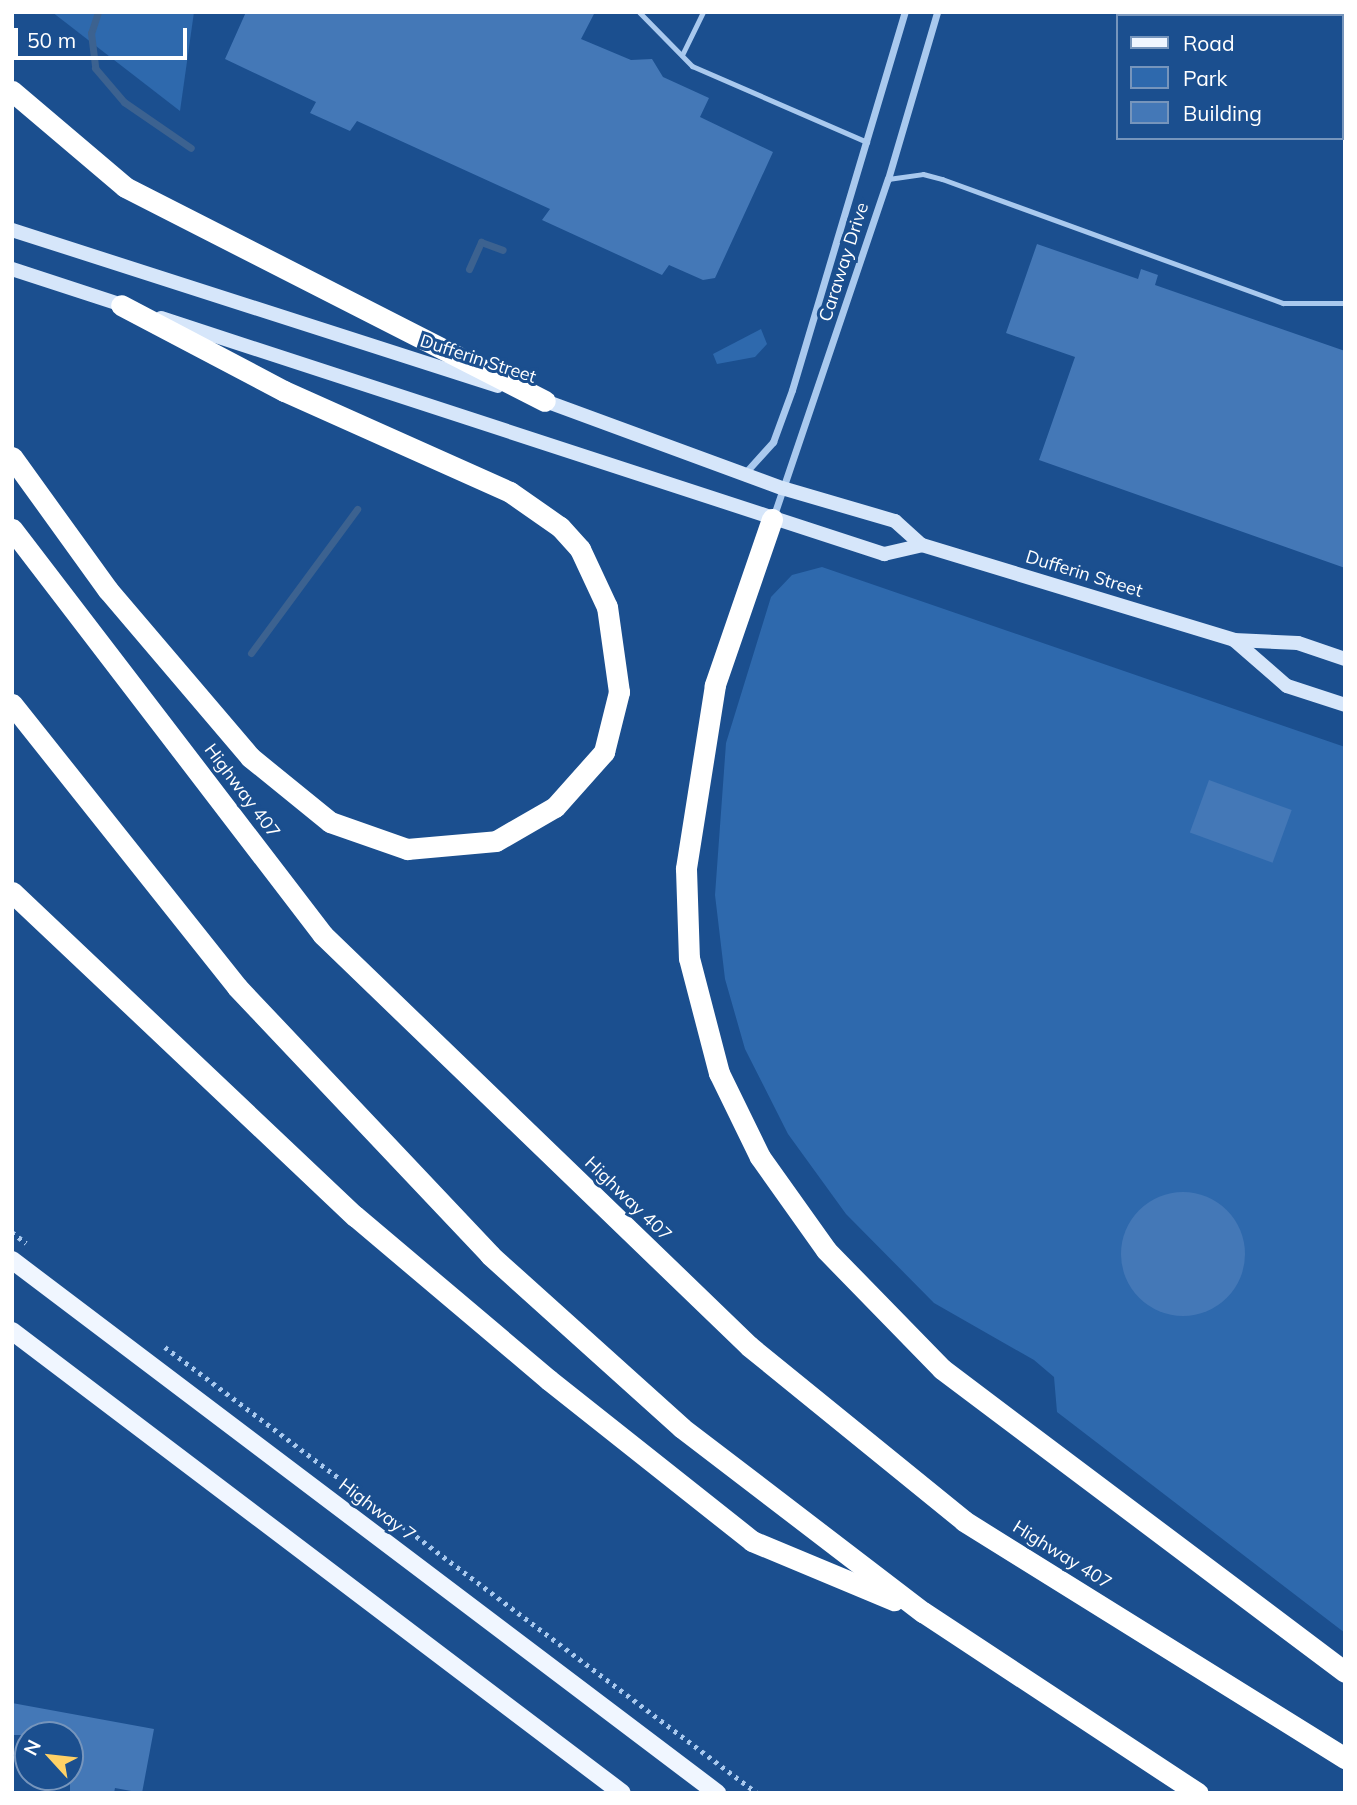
<!DOCTYPE html>
<html>
<head>
<meta charset="utf-8">
<style>
	body { margin:0 }
	#map { position:relative; width:1357px; height:1805px; overflow:hidden; background:#1b4f8f; font-family:Mulish,sans-serif }
	div>[style] { position:absolute }
	.green>* { inset:0; background:#2e69ad }
	.stream>* { height:7px; margin:-3.5px; padding:0 3.5px; transform-origin:3.5px; border-radius:3.5px; background:#3c6290 }
	.building>* { inset:0; background:#4478b7; transform-origin:0 0 }
	.round { border-radius:50% }
	.path>* { height:4.5px; margin-top:-2.25px; transform-origin:0; background:repeating-linear-gradient(90deg,#a9c9ee 0 3.5px,transparent 0 8.5px) }
	.lane>* { height:5px; margin:-2.5px; padding:0 2.5px; transform-origin:2.5px; border-radius:2.5px; background:#a9c9ee }
	.street>* { height:7px; margin:-3.5px; padding:0 3.5px; transform-origin:3.5px; border-radius:3.5px; background:#a9c9ee }
	.secondary>* { height:14px; margin:-7px; padding:0 7px; transform-origin:7px; border-radius:7px; background:#d6e6fa }
	.primary>* { height:18px; margin:-9px; padding:0 9px; transform-origin:9px; border-radius:9px; background:#f0f6ff }
	.highway>* { height:21px; margin:-10.5px; padding:0 10.5px; transform-origin:10.5px; border-radius:10.5px; background:#fff }
	span { translate:-50% -50%; white-space:nowrap; text-align:center; line-height:1.15; -webkit-text-stroke:6px #1b4f8f; paint-order:stroke }
	.street-label { font-size:18px; color:#fff }
	.frame { position:absolute; inset:0; border:14px solid #fff; pointer-events:none }
	.legend { position:absolute; left:1116px; top:14px; width:228px; height:126px; box-sizing:border-box; background:#1b4f8f; border:2px solid #7695bc; margin:0; padding:9px 12px; list-style:none; font-size:21px; color:#fff }
	.legend li { display:flex; align-items:center; gap:14px; height:35px }
	.legend b { width:35px; border:2px solid #7695bc }
	.north { position:absolute; left:14px; top:1721px; width:70px; height:70px; box-sizing:border-box; background:#1b4f8f; border:2px solid #7695bc; border-radius:50%; rotate:297deg; font-size:19px; font-weight:700; line-height:28px; text-align:center; color:#fff }
	.north::after { content:''; display:block; margin:auto; width:24px; height:32px; background:#ffd166; clip-path:polygon(50% 0,100% 100%,50% 72%,0 100%) }
	.scale { position:absolute; left:14px; top:28px; width:173px; height:32px; box-sizing:border-box; border:4px solid #fff; border-top:0; padding-left:9px; font-size:21px; line-height:24px; white-space:nowrap; color:#fff; -webkit-text-stroke:5px #1b4f8f; paint-order:stroke }
</style>
</head>
<body>
<div id="map">
	<div class="green">
		<div style="clip-path:polygon(52px 12px,194px 12px,180px 111px)"></div>
		<div style="clip-path:polygon(761px 329px,767px 344px,755px 357px,717px 364px,713px 354px)"></div>
		<div style="clip-path:polygon(822px 567px,1345px 747px,1345px 1633px,1057px 1412px,1054px 1377px,1034px 1360px,934px 1303px,846px 1214px,788px 1134px,745px 1049px,725px 979px,715px 895px,726px 743px,771px 597px,792px 575px)"></div>
	</div>
	<div class="stream">
		<div style="left:98px;top:12px;width:22px;rotate:108deg"></div>
		<div style="left:91px;top:33px;width:35px;rotate:83deg"></div>
		<div style="left:95px;top:68px;width:45px;rotate:49.5deg"></div>
		<div style="left:124px;top:102px;width:81px;rotate:34.5deg"></div>
		<div style="left:469px;top:269px;width:30px;rotate:-66deg"></div>
		<div style="left:481px;top:242px;width:23px;rotate:20deg"></div>
		<div style="left:251px;top:653px;width:179px;rotate:-53.6deg"></div>
	</div>
	<div class="building">
		<div style="clip-path:polygon(246px 12px,595px 12px,581px 39px,631px 60px,652px 59px,663px 77px,709px 98px,700px 117px,773px 152px,715px 278px,703px 280px,669px 265px,662px 275px,542px 220px,550px 209px,357px 121px,350px 131px,310px 113px,316px 102px,225px 59px)"></div>
		<div style="clip-path:polygon(1037px 244px,1138px 279px,1141px 269px,1158px 275px,1155px 285px,1345px 351px,1345px 568px,1039px 460px,1075px 357px,1006px 333px)"></div>
		<div style="left:1209px;top:780px;width:88px;height:56px;rotate:20deg"></div>
		<div class="round" style="left:1121px;top:1192px;width:124px;height:124px"></div>
		<div style="clip-path:polygon(12px 1703px,154px 1729px,142px 1793px,115px 1788px,114px 1793px,70px 1793px,70px 1735px,12px 1735px)"></div>
	</div>
	<div class="path">
		<div style="left:12px;top:1232px;width:18px;rotate:38deg"></div>
		<div style="left:165px;top:1347px;width:741px;rotate:36.99deg"></div>
	</div>
	<div class="lane">
		<div style="left:639px;top:12px;width:76px;rotate:45.5deg"></div>
		<div style="left:692px;top:66px;width:191px;rotate:23.5deg"></div>
		<div style="left:682px;top:55px;width:48px;rotate:-64deg"></div>
		<div style="left:888px;top:179px;width:35px;rotate:-8deg"></div>
		<div style="left:923px;top:174px;width:20px;rotate:15deg"></div>
		<div style="left:942px;top:179px;width:363px;rotate:20deg"></div>
		<div style="left:1283px;top:303px;width:62px"></div>
	</div>
	<div class="street">
		<div style="left:745px;top:473px;width:42px;rotate:-47.9deg"></div>
		<div style="left:773px;top:442px;width:55px;rotate:-69.9deg"></div>
		<div style="left:792px;top:390px;width:395px;rotate:-73.4deg"></div>
		<div style="left:774px;top:515px;width:355px;rotate:-71.3deg"></div>
		<div style="left:888px;top:179px;width:174px;rotate:-73.6deg"></div>
	</div>
	<div class="secondary">
		<div style="left:12px;top:230px;width:510px;rotate:17.8deg"></div>
		<div style="left:12px;top:269px;width:122px;rotate:18.1deg"></div>
		<div style="left:161px;top:318px;width:761px;rotate:18.08deg"></div>
		<div style="left:884px;top:554px;width:39px;rotate:-13deg"></div>
		<div style="left:537px;top:398px;width:261px;rotate:20.2deg"></div>
		<div style="left:782px;top:488px;width:118px;rotate:16.3deg"></div>
		<div style="left:895px;top:521px;width:36px;rotate:42deg"></div>
		<div style="left:922px;top:545px;width:326px;rotate:16.9deg"></div>
		<div style="left:1234px;top:640px;width:64px;rotate:2.7deg"></div>
		<div style="left:1298px;top:643px;width:50px;rotate:18.8deg"></div>
		<div style="left:1234px;top:640px;width:70px;rotate:41deg"></div>
		<div style="left:1287px;top:686px;width:61px;rotate:18.1deg"></div>
	</div>
	<div class="primary">
		<div style="left:12px;top:1260px;width:884px;rotate:37.09deg"></div>
		<div style="left:12px;top:1331px;width:765px;rotate:37.14deg"></div>
	</div>
	<div class="highway">
		<div style="left:12px;top:91px;width:148px;rotate:40.3deg"></div>
		<div style="left:125px;top:187px;width:471px;rotate:27deg"></div>
		<div style="left:12px;top:457px;width:164px;rotate:54.2deg"></div>
		<div style="left:108px;top:590px;width:219px;rotate:49.6deg"></div>
		<div style="left:250px;top:757px;width:103px;rotate:39.1deg"></div>
		<div style="left:330px;top:822px;width:82px;rotate:19.3deg"></div>
		<div style="left:407px;top:849px;width:89px;rotate:-5.1deg"></div>
		<div style="left:496px;top:841px;width:68px;rotate:-30deg"></div>
		<div style="left:555px;top:807px;width:74px;rotate:-48.3deg"></div>
		<div style="left:604px;top:752px;width:62px;rotate:-76deg"></div>
		<div style="left:619px;top:692px;width:86px;rotate:-98deg"></div>
		<div style="left:607px;top:607px;width:64px;rotate:-115deg"></div>
		<div style="left:580px;top:549px;width:30px;rotate:-132deg"></div>
		<div style="left:560px;top:527px;width:61px;rotate:-145deg"></div>
		<div style="left:510px;top:492px;width:248px;rotate:-155.9deg"></div>
		<div style="left:284px;top:391px;width:184px;rotate:-152.2deg"></div>
		<div style="left:772px;top:519px;width:176px;rotate:109deg"></div>
		<div style="left:715px;top:685px;width:186px;rotate:99deg"></div>
		<div style="left:686px;top:869px;width:89px;rotate:88.1deg"></div>
		<div style="left:689px;top:958px;width:119px;rotate:75.4deg"></div>
		<div style="left:719px;top:1073px;width:93px;rotate:64deg"></div>
		<div style="left:760px;top:1157px;width:114px;rotate:54.6deg"></div>
		<div style="left:826px;top:1250px;width:166px;rotate:45.7deg"></div>
		<div style="left:942px;top:1369px;width:504px;rotate:36.94deg"></div>
		<div style="left:12px;top:529px;width:511px;rotate:52.55deg"></div>
		<div style="left:323px;top:935px;width:592px;rotate:43.97deg"></div>
		<div style="left:749px;top:1346px;width:277px;rotate:39.1deg"></div>
		<div style="left:964px;top:1521px;width:449px;rotate:31.9deg"></div>
		<div style="left:12px;top:704px;width:362px;rotate:51.5deg"></div>
		<div style="left:237px;top:987px;width:369px;rotate:46.6deg"></div>
		<div style="left:490px;top:1255px;width:258px;rotate:42deg"></div>
		<div style="left:682px;top:1428px;width:303px;rotate:37.4deg"></div>
		<div style="left:923px;top:1612px;width:329px;rotate:33.4deg"></div>
		<div style="left:12px;top:892px;width:472px;rotate:43.4deg"></div>
		<div style="left:355px;top:1216px;width:254px;rotate:40.2deg"></div>
		<div style="left:549px;top:1380px;width:259px;rotate:38.4deg"></div>
		<div style="left:752px;top:1541px;width:154px;rotate:22.6deg"></div>
	</div>
	<div class="street-label">
		<span style="left:844px;top:262px;rotate:-72deg">Caraway Drive</span>
		<span style="left:478px;top:359px;rotate:18deg">Dufferin Street</span>
		<span style="left:1084px;top:574px;rotate:17deg">Dufferin Street</span>
		<span style="left:242px;top:791px;rotate:53deg">Highway 407</span>
		<span style="left:628px;top:1199px;rotate:44deg">Highway 407</span>
		<span style="left:377px;top:1510px;rotate:37deg">Highway 7</span>
		<span style="left:1062px;top:1555px;rotate:32deg">Highway 407</span>
	</div>
	<div class="frame"></div>
	<ul class="legend">
	<li><b style="height:9px;background:#f0f6ff"></b>Road</li>
	<li><b style="height:19px;background:#2e69ad"></b>Park</li>
	<li><b style="height:19px;background:#4478b7"></b>Building</li>
	</ul>
	<div class="north">N</div>
	<div class="scale">50 m</div>
</div>
</body>
</html>
